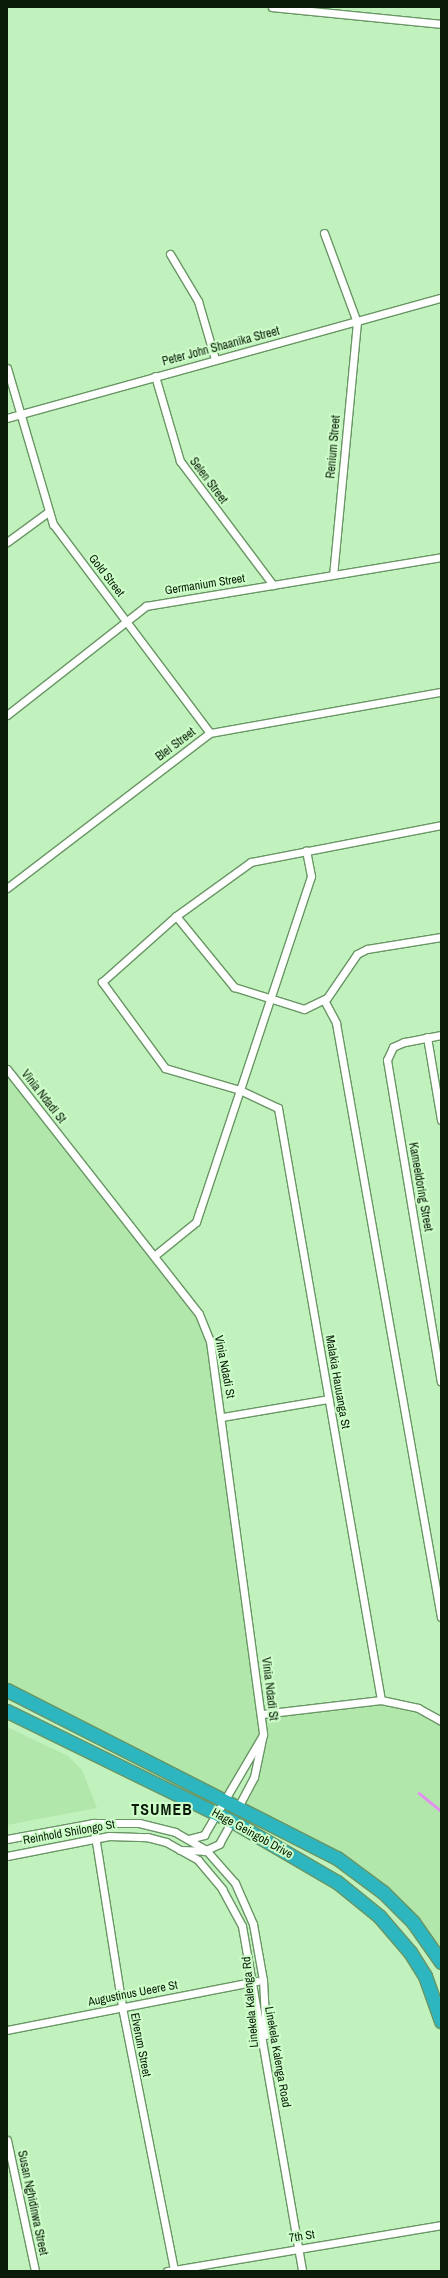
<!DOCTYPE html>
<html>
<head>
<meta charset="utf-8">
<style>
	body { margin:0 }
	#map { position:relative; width:448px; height:2278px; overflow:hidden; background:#c1f1bc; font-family:"Archivo Narrow",sans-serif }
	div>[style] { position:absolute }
	.built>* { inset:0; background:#b2e7ac }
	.stream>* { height:2.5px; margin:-1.25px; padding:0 1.25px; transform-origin:1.25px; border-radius:1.25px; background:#e292ee }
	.roads { filter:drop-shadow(1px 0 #699665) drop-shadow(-1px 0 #699665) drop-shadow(0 1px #699665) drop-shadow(0 -1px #699665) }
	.street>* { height:7px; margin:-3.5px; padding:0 3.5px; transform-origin:3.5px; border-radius:3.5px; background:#fff }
	.highway>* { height:13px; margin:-6.5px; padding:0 6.5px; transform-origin:6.5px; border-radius:6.5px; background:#2eb6c0 }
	span { translate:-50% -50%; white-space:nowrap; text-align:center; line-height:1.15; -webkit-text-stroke:4px #cefec9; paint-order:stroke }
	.street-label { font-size:12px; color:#0a1c09 }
	.district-label { font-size:16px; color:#0a1c09; font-weight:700; letter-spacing:1px }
	.frame { position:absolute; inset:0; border:8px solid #0a1c09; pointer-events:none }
</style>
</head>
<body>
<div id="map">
	<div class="built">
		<div style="clip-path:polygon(7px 1069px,199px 1314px,210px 1341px,262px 1714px,381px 1700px,418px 1708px,441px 1721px,441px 1962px,383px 1892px,238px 1807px,254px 1777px,263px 1736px,223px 1799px,7px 1690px)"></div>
		<div style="clip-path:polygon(7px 1727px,68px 1756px,82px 1770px,97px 1808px,7px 1825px)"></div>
	</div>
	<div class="stream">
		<div style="left:419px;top:1793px;width:28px;rotate:39deg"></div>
	</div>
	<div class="roads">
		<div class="street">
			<div style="left:272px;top:7px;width:170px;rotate:5.7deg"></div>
			<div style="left:324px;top:233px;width:95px;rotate:69.7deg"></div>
			<div style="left:357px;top:322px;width:253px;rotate:95.4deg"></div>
			<div style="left:170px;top:254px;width:55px;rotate:59.2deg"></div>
			<div style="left:198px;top:301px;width:60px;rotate:73.7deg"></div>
			<div style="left:7px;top:368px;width:163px;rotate:73.6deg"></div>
			<div style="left:53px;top:524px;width:261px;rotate:53.1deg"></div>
			<div style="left:155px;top:376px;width:89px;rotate:73.6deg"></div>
			<div style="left:180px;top:461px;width:155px;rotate:53.1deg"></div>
			<div style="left:7px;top:418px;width:450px;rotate:-15.5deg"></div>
			<div style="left:7px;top:542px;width:51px;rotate:-36.2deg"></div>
			<div style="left:7px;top:715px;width:177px;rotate:-38.1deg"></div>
			<div style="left:146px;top:606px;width:299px;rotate:-9.4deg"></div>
			<div style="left:7px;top:888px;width:255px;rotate:-37.4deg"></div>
			<div style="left:210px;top:733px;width:235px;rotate:-10.1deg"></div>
			<div style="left:176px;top:916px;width:92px;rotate:50.8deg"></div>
			<div style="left:234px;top:987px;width:73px;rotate:17.4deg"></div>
			<div style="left:304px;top:1009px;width:25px;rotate:-26deg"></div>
			<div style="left:327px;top:998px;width:53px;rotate:-55.7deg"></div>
			<div style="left:357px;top:954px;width:11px;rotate:-27deg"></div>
			<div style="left:367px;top:949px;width:75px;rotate:-9.2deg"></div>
			<div style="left:324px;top:1000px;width:26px;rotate:62deg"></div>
			<div style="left:336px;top:1023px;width:603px;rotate:79.98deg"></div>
			<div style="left:441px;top:1035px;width:38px;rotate:169deg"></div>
			<div style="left:404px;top:1042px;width:12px;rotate:156deg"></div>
			<div style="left:393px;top:1047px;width:14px;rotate:115deg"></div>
			<div style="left:387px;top:1060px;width:326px;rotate:80.5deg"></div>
			<div style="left:427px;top:1037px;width:84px;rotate:80.4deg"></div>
			<div style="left:7px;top:1069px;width:311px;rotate:51.9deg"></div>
			<div style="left:199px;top:1314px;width:29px;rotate:68deg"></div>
			<div style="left:210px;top:1341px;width:397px;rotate:82.3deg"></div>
			<div style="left:263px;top:1734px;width:44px;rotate:101.8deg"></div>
			<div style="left:254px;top:1777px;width:36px;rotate:118deg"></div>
			<div style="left:154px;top:1256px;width:54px;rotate:-39deg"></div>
			<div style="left:196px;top:1222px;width:13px;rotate:-72deg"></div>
			<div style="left:200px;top:1210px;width:352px;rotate:-71.6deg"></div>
			<div style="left:311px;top:876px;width:26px;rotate:-101deg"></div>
			<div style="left:222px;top:1417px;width:108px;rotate:-9.6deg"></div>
			<div style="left:381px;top:1700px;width:601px;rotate:-99.87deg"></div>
			<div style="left:278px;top:1108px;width:42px;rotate:-154.7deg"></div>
			<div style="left:240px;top:1090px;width:78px;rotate:-163.7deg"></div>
			<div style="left:165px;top:1068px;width:107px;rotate:-126.2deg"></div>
			<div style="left:102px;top:982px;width:99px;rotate:-41.7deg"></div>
			<div style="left:176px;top:916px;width:92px;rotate:-35.8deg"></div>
			<div style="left:251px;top:862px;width:194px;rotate:-11deg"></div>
			<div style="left:262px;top:1714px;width:120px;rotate:-6.7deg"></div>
			<div style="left:381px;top:1700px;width:38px;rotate:12deg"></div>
			<div style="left:418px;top:1708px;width:26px;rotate:29deg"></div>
			<div style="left:93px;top:1823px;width:186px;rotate:81deg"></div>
			<div style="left:122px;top:2007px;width:268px;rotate:78.8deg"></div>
			<div style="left:7px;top:1839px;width:87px;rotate:-10.5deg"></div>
			<div style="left:93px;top:1823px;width:46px"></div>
			<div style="left:139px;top:1823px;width:37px;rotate:14deg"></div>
			<div style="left:175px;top:1832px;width:36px;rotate:30deg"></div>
			<div style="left:206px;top:1850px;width:44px;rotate:48.7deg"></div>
			<div style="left:235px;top:1883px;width:45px;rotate:66.3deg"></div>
			<div style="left:253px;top:1924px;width:57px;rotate:79.9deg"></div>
			<div style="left:263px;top:1980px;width:55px;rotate:86.9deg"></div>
			<div style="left:189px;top:1839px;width:16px;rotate:-15deg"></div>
			<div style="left:204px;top:1835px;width:116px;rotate:-59.5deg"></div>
			<div style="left:180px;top:1850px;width:24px;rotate:2deg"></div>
			<div style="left:204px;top:1851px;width:17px;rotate:-25deg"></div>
			<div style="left:219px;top:1844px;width:29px;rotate:-61deg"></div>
			<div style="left:7px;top:1856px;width:104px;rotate:-11.1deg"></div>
			<div style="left:109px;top:1836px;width:38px;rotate:2deg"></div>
			<div style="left:147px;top:1837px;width:20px;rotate:15deg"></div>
			<div style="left:166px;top:1842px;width:37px;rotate:29deg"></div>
			<div style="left:198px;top:1860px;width:38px;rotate:50deg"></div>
			<div style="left:222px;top:1889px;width:42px;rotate:61.6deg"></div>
			<div style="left:242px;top:1926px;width:350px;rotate:80.1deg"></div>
			<div style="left:7px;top:2030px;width:255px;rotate:-11.1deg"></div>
			<div style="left:7px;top:2140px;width:134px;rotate:77.9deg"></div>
			<div style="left:167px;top:2271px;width:278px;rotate:-9.5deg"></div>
		</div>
		<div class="highway">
			<div style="left:7px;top:1690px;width:370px;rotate:27deg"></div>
			<div style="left:337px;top:1858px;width:57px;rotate:36.5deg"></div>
			<div style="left:383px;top:1892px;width:42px;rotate:45deg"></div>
			<div style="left:413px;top:1922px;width:49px;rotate:55deg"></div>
			<div style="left:7px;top:1711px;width:250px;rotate:26.1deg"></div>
			<div style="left:232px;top:1821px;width:121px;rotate:30.2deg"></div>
			<div style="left:337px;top:1882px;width:54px;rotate:39deg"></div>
			<div style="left:379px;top:1916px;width:48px;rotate:49.3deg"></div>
			<div style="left:410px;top:1952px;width:28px;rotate:58deg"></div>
			<div style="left:425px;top:1976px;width:48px;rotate:70.4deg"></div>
		</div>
	</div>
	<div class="street-label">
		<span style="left:221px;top:347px;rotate:-15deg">Peter John Shaanika Street</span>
		<span style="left:334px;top:447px;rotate:-85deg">Renium Street</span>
		<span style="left:208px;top:481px;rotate:53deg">Selen Street</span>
		<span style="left:106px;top:576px;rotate:52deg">Gold Street</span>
		<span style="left:205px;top:585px;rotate:-9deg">Germanium Street</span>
		<span style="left:176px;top:745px;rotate:-37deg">Blei Street</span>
		<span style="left:43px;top:1097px;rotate:52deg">Vinia Ndadi St</span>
		<span style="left:420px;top:1187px;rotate:80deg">Kameeldoring Street</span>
		<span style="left:224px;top:1367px;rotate:79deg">Vinia Ndadi St</span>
		<span style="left:337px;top:1382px;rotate:80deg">Malakia Hauuanga St</span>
		<span style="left:269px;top:1689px;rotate:83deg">Vinia Ndadi St</span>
		<span style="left:69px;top:1833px;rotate:-10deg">Reinhold Shilongo St</span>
		<span style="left:252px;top:1834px;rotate:29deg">Hage Geingob Drive</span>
		<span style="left:133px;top:1994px;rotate:-11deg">Augustinus Ueere St</span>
		<span style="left:251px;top:2002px;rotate:-95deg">Linekela Kalenga Rd</span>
		<span style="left:140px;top:2045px;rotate:79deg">Elverum Street</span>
		<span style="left:277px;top:2057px;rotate:80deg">Linekela Kalenga Road</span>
		<span style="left:32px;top:2203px;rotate:78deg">Susan Nghidinwa Street</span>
		<span style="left:302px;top:2237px;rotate:-9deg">7th St</span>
	</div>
	<div class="district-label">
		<span style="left:162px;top:1809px">TSUMEB</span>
	</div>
	<div class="frame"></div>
</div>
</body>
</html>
